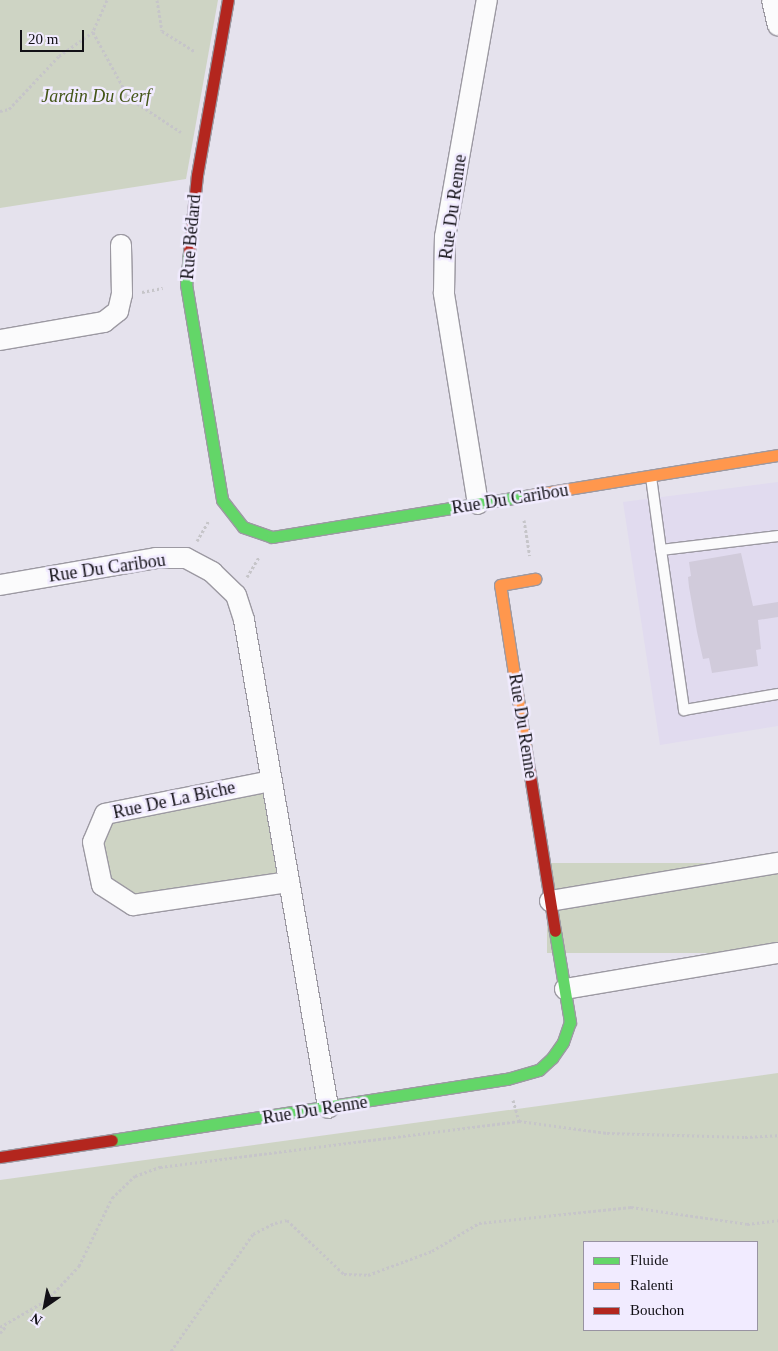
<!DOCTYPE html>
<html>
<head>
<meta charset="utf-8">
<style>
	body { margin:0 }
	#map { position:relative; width:778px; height:1351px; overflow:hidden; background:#e5e2ed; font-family:"Times New Roman",serif }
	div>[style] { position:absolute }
	.built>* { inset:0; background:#e1dbef }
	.green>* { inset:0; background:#ced4c4; transform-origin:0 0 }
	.building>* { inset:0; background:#d1cbdb }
	.path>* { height:3px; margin-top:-1.5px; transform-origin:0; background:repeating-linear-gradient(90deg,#c6c5c9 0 2.5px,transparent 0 5px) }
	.roads { filter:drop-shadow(1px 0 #9c99a2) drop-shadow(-1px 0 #9c99a2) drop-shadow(0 1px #9c99a2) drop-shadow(0 -1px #9c99a2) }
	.lane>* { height:10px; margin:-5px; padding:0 5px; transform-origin:5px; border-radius:5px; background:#fbfbfc }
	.street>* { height:20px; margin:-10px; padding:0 10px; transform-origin:10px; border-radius:10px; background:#fbfbfc }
	.fast>* { height:11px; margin:-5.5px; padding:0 5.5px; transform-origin:5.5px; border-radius:5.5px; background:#63d668 }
	.slow>* { height:11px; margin:-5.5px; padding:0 5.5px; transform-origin:5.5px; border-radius:5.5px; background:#ff974d }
	.jam>* { height:11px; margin:-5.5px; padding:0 5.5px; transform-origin:5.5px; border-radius:5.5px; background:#b3261e }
	span { translate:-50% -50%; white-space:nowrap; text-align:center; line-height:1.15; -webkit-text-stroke:5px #f1ebff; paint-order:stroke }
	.park-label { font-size:18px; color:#445618; font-style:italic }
	.street-label { font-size:18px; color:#121016 }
	.legend { position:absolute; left:583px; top:1241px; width:175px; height:90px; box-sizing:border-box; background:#f1ebff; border:1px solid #9893a2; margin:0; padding:6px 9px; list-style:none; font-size:15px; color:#121016 }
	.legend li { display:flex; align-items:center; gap:10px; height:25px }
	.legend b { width:25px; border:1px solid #9893a2 }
	.north { position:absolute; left:20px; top:1281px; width:50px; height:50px; -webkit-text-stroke:4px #f1ebff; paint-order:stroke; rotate:213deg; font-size:14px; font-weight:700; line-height:20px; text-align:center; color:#121016 }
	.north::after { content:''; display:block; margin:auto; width:18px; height:22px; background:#121016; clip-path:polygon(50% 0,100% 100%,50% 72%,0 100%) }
	.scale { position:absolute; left:20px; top:30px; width:64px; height:22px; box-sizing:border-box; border:2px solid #121016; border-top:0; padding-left:6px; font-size:15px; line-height:18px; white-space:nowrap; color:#121016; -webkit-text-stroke:4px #f1ebff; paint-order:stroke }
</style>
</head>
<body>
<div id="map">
	<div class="built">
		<div style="clip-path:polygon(778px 482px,778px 726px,660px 745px,623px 502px)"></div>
	</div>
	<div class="green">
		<div style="clip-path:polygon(0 0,218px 0,186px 179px,0 208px)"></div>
		<div style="clip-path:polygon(271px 781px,289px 882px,133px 905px,102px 885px,93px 842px,105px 814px)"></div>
		<div style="left:778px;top:863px;width:90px;height:231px;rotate:90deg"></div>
		<div style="clip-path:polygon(evenodd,778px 1073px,778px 1351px,0 1351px,0 1180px,778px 1073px,584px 1242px,757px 1242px,757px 1330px,584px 1330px,584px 1242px)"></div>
	</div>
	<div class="building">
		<div style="clip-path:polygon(741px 553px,753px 606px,778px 602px,778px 617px,758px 620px,761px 649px,756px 650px,758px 666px,712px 673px,709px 658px,703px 659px,697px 632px,689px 587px,688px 577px,691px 576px,689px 562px)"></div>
	</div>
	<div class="path">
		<div style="left:107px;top:0;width:35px;rotate:114deg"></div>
		<div style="left:93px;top:32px;width:75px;rotate:61.4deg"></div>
		<div style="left:129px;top:98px;width:62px;rotate:33.2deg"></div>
		<div style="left:157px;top:0;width:31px;rotate:81deg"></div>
		<div style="left:162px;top:31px;width:38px;rotate:32deg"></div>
		<div style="left:0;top:111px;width:9px;rotate:-13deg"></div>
		<div style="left:9px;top:109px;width:73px;rotate:-46.7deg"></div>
		<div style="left:59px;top:56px;width:42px;rotate:-35.2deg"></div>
		<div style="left:142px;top:292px;width:21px;rotate:-11deg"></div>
		<div style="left:524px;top:520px;width:36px;rotate:81deg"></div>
		<div style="left:197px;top:541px;width:24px;rotate:-60deg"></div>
		<div style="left:247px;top:577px;width:23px;rotate:-59deg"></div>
		<div style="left:513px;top:1100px;width:22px;rotate:74deg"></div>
		<div style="left:0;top:1327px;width:54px;rotate:-29.9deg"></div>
		<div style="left:47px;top:1300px;width:47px;rotate:-46.7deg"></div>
		<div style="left:79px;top:1266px;width:76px;rotate:-64.1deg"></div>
		<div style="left:112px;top:1198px;width:32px;rotate:-44deg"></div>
		<div style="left:135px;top:1176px;width:27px;rotate:-20deg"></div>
		<div style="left:160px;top:1167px;width:362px;rotate:-7.3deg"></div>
		<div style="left:519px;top:1121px;width:89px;rotate:7.8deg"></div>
		<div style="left:607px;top:1133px;width:138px;rotate:1.7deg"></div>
		<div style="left:745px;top:1137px;width:33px;rotate:-3deg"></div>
		<div style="left:0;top:1333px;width:9px;rotate:-49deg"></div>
		<div style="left:171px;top:1351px;width:143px;rotate:-55deg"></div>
		<div style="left:253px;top:1234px;width:25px;rotate:-27deg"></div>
		<div style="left:275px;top:1223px;width:12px;rotate:-14deg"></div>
		<div style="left:287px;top:1220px;width:79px;rotate:43.5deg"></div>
		<div style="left:344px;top:1274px;width:24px;rotate:2deg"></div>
		<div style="left:368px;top:1275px;width:68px;rotate:-20.6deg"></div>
		<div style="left:432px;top:1251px;width:55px;rotate:-30.8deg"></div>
		<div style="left:479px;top:1223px;width:153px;rotate:-6deg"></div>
		<div style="left:631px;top:1207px;width:117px;rotate:8.3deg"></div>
		<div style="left:747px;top:1224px;width:31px;rotate:-7deg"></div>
	</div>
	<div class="roads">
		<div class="lane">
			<div style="left:651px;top:477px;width:74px;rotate:82.2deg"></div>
			<div style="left:661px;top:550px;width:118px;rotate:-6.8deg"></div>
			<div style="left:661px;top:550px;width:162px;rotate:81.8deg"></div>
			<div style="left:684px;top:710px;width:95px;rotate:-9.7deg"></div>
		</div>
		<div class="street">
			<div style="left:772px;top:0;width:26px;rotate:77deg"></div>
			<div style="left:0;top:340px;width:106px;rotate:-9.8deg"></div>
			<div style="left:104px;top:322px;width:18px;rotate:-38deg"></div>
			<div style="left:118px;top:311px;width:17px;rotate:-77deg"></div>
			<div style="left:122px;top:294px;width:49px;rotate:-91.2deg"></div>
			<div style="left:478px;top:504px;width:214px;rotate:-99.2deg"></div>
			<div style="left:444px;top:293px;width:56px;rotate:-89deg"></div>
			<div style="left:445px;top:237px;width:241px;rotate:-80deg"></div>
			<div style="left:0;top:585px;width:158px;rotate:-9.8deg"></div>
			<div style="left:156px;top:558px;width:30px"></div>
			<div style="left:186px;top:558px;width:30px;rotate:28deg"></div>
			<div style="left:212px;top:572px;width:33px;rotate:44deg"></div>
			<div style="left:236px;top:595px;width:26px;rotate:72deg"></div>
			<div style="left:244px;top:620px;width:495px;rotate:80.2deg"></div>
			<div style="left:271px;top:781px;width:169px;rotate:168.8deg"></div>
			<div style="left:105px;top:814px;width:30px;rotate:113deg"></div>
			<div style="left:93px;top:842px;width:44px;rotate:78.2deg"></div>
			<div style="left:102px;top:885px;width:37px;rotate:33deg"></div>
			<div style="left:133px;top:905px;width:158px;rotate:-8.4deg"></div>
			<div style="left:550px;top:901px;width:231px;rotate:-9.5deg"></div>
			<div style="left:565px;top:989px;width:216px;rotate:-9.6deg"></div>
		</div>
		<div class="fast">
			<div style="left:189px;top:252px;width:32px;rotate:95deg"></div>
			<div style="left:186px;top:284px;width:219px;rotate:80.5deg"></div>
			<div style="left:222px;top:500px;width:34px;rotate:52deg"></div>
			<div style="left:243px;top:527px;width:31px;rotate:19deg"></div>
			<div style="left:272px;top:537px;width:262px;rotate:-9.2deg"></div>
			<div style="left:112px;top:1140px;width:400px;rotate:-8.8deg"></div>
			<div style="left:507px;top:1079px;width:33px;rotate:-16deg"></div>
			<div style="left:539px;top:1070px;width:18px;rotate:-43deg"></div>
			<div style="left:552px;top:1058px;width:19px;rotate:-55deg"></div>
			<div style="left:563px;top:1042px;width:21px;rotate:-71deg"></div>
			<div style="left:570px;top:1022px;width:92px;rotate:-99.4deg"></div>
		</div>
		<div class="slow">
			<div style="left:531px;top:495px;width:250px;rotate:-9.2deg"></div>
			<div style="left:528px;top:763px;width:180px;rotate:-98.9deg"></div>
			<div style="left:500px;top:585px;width:36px;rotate:-10deg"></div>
		</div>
		<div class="jam">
			<div style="left:189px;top:252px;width:77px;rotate:-84.1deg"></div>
			<div style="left:197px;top:175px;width:178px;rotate:-80deg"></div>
			<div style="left:528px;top:763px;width:170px;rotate:80.9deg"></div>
			<div style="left:0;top:1157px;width:113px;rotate:-8.6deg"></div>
		</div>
	</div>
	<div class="park-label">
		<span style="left:96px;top:96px">Jardin Du Cerf</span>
	</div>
	<div class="street-label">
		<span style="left:453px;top:207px;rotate:-82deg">Rue Du Renne</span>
		<span style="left:191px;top:237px;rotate:-85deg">Rue Bédard</span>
		<span style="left:510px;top:499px;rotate:-9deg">Rue Du Caribou</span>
		<span style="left:107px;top:568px;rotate:-8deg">Rue Du Caribou</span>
		<span style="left:523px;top:726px;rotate:81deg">Rue Du Renne</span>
		<span style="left:174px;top:800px;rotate:-12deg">Rue De La Biche</span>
		<span style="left:315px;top:1110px;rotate:-9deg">Rue Du Renne</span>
	</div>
	<ul class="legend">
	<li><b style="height:6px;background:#63d668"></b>Fluide</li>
	<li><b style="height:6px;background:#ff974d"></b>Ralenti</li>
	<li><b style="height:6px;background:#b3261e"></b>Bouchon</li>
	</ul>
	<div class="north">N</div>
	<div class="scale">20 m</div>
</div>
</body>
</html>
